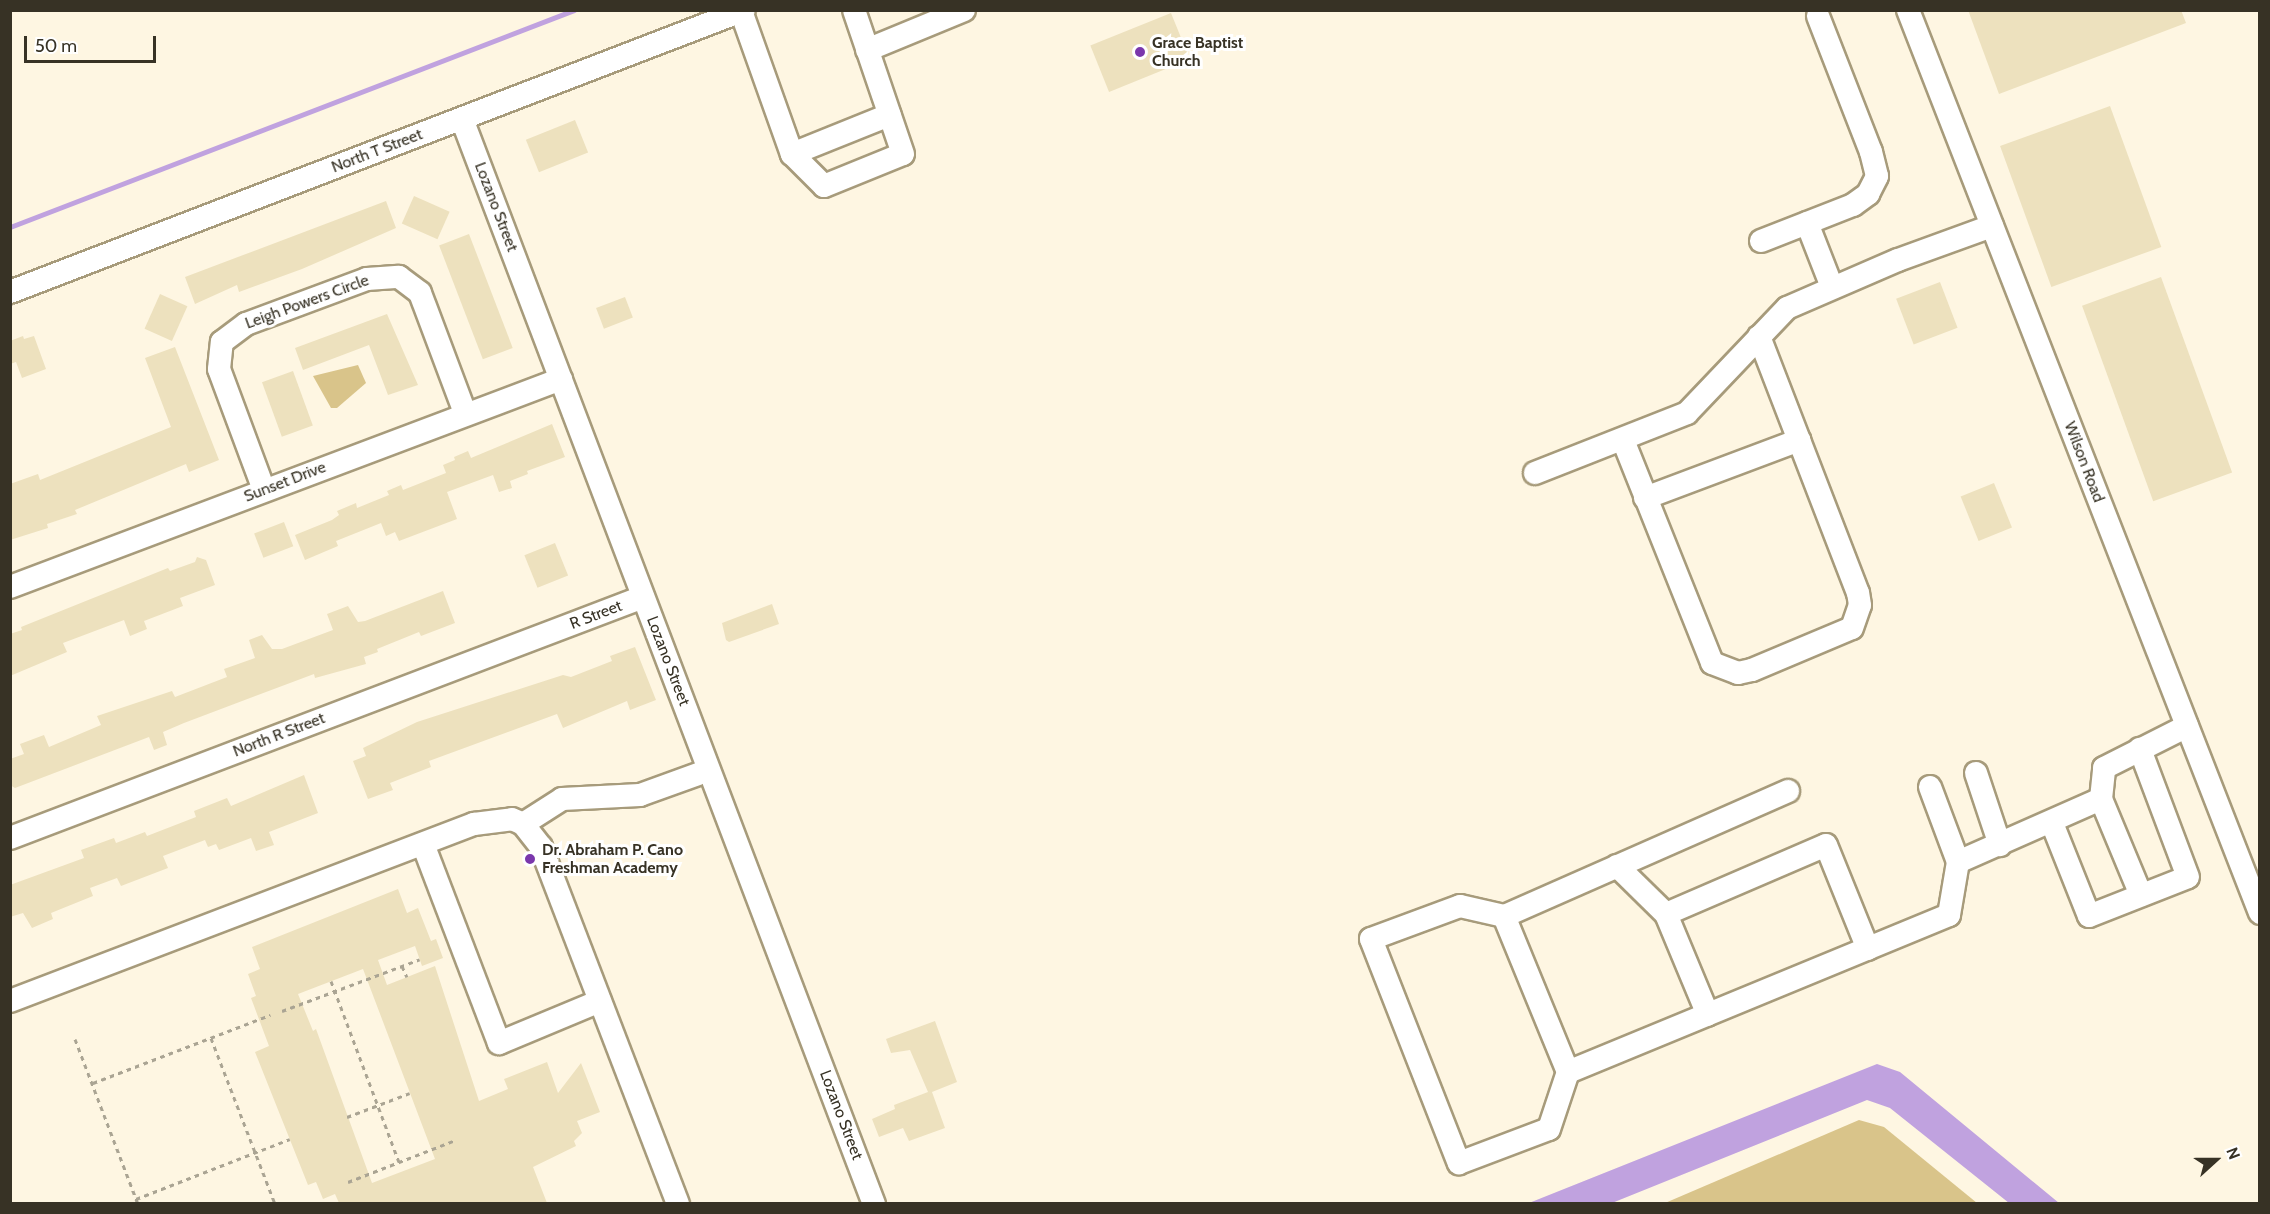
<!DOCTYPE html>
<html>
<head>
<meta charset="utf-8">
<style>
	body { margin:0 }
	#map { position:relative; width:2270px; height:1214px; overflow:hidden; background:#fef6e2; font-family:Cabin,sans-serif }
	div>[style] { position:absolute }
	.green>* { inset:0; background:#d9c48a }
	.water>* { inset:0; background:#c0a2df }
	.stream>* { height:5px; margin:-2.5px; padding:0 2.5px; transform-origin:2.5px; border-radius:2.5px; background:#c0a2df }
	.building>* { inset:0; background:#ede1be; transform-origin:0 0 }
	.path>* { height:3px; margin-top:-1.5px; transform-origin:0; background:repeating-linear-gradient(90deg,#aaa493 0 4.5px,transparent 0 9px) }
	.roads { filter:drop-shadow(2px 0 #a79b7b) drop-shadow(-2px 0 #a79b7b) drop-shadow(0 2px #a79b7b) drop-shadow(0 -2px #a79b7b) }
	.minor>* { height:22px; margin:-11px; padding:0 11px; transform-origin:11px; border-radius:11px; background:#fff }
	.dots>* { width:16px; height:16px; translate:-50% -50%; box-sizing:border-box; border:3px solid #fff; border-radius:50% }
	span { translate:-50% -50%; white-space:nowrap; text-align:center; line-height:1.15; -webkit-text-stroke:6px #fff; paint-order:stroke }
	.poi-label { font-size:16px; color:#373225; font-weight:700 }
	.left { translate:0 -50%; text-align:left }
	.street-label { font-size:16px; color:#373225 }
	.frame { position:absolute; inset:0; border:12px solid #373225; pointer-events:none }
	.north { position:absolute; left:2186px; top:1130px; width:60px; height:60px; -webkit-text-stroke:4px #fff; paint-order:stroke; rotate:69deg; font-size:16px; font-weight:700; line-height:24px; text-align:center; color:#373225 }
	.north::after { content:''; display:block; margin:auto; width:21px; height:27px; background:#373225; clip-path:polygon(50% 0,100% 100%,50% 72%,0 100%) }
	.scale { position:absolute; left:24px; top:36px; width:132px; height:27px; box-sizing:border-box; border:3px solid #373225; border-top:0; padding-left:8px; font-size:18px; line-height:21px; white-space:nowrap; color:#373225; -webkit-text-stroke:4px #fff; paint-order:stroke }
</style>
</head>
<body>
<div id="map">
	<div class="green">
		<div style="clip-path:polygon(358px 365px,366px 383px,337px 408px,331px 408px,313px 376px)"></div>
		<div style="clip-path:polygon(1859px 1120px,1884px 1127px,1977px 1203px,1665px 1203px)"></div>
	</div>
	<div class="water">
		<div style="clip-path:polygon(1877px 1064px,1900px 1072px,2059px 1203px,2009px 1203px,1890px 1108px,1867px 1100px,1612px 1203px,1529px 1203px)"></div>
	</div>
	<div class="stream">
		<div style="left:10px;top:227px;width:604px;rotate:-21.04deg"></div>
	</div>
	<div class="building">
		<div style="clip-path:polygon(1968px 10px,2181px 10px,2186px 23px,1999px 94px)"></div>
		<div style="left:1171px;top:13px;width:50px;height:87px;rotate:68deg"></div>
		<div style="left:2110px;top:106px;width:150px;height:117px;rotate:70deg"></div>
		<div style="left:575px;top:120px;width:35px;height:53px;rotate:68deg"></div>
		<div style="left:414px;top:196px;width:39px;height:30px;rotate:24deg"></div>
		<div style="clip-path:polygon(386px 201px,396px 228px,302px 269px,239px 292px,237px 285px,195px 304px,185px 277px)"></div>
		<div style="left:469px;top:234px;width:122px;height:32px;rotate:69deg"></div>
		<div style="left:2161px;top:277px;width:208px;height:84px;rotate:70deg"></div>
		<div style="left:1940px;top:282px;width:49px;height:47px;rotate:69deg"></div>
		<div style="left:160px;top:294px;width:30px;height:38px;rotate:24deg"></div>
		<div style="left:625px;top:297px;width:22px;height:31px;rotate:69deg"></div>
		<div style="clip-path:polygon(387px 314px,418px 385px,388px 395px,369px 345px,303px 370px,295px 348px)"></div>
		<div style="clip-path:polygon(23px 336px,24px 339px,34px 336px,46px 369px,22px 378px,16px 362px,10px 364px,10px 341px)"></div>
		<div style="clip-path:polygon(175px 347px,219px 460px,189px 472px,186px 464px,75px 510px,77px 514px,47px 524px,48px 528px,10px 540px,10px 484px,38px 474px,40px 480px,171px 427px,145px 358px)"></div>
		<div style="left:293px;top:371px;width:58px;height:33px;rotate:70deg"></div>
		<div style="clip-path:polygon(552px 424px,565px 457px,527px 471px,528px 474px,510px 481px,512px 488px,499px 492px,493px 475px,447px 492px,457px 519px,399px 541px,395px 532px,386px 536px,381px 523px,336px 541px,338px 546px,305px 560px,295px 535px,332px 520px,339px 515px,337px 511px,356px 503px,357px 508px,389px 495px,387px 491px,401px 485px,403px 490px,446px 473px,443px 465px,455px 460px,454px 457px,468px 451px,471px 458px)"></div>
		<div style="left:1994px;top:483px;width:48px;height:36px;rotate:68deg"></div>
		<div style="left:284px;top:522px;width:26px;height:32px;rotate:69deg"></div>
		<div style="left:555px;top:543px;width:35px;height:33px;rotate:68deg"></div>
		<div style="clip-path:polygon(197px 557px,206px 560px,215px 585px,180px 598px,183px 606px,144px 621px,147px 629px,130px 636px,124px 620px,63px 643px,67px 652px,10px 676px,10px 634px,22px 630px,21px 627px,168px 568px,170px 571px,195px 562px)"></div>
		<div style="clip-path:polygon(443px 591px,455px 623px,421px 636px,419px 632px,377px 649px,378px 652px,364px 657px,366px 664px,315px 678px,314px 674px,184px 723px,163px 732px,167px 745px,154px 750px,149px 737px,15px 788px,10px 785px,10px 759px,24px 754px,20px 744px,44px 735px,49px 747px,101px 725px,97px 716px,172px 691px,175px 697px,227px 677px,224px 669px,255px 658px,249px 640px,262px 635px,272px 649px,282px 649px,333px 630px,327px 614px,348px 606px,358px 622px,365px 621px)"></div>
		<div style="clip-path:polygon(772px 604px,779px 624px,729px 642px,726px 640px,722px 623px)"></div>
		<div style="clip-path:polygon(635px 647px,656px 700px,630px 710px,627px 701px,563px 728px,557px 714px,429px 761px,431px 767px,390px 783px,393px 790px,368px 799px,353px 761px,366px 756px,363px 748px,417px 722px,563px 675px,571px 677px,612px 661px,610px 656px)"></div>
		<div style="clip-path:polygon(304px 775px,318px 813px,269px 832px,274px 845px,256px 851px,251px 838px,219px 850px,216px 844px,208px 847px,205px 840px,163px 856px,168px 868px,121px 886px,117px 878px,90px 888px,93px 896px,51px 913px,53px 919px,32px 928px,23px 913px,10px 917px,10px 885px,84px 858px,81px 850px,114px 838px,116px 843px,145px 832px,147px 836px,196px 817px,194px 811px,227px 798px,231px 806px)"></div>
		<div style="clip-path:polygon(evenodd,398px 889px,407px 913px,418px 908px,431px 941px,436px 939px,443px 958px,422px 966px,415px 946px,378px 960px,387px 985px,435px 966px,479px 1101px,508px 1089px,504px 1079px,547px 1062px,558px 1093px,581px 1063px,600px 1112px,577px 1121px,582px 1133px,574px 1141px,576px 1146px,533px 1167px,547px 1203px,339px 1203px,335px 1194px,323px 1199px,316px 1182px,308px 1185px,255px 1052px,269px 1046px,251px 998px,256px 996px,248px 974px,260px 969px,252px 947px,398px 889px,363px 969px,435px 1159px,372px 1183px,316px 1029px,313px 1031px,298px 994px,363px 969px)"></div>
		<div style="clip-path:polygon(935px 1021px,957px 1082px,932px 1092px,945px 1128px,909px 1141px,903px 1128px,879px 1137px,872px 1119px,895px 1109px,894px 1105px,928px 1092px,910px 1050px,891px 1053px,886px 1039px)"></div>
	</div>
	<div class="path">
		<div style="left:402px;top:966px;width:12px;rotate:66deg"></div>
		<div style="left:331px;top:981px;width:193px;rotate:69.4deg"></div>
		<div style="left:282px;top:1011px;width:147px;rotate:-20.6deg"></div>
		<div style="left:211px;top:1038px;width:178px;rotate:68.9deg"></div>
		<div style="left:75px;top:1039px;width:177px;rotate:69.1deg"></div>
		<div style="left:93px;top:1083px;width:190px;rotate:-21deg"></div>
		<div style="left:347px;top:1117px;width:67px;rotate:-20.9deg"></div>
		<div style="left:348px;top:1182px;width:113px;rotate:-21.3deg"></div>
		<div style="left:136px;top:1199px;width:165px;rotate:-21.3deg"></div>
	</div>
	<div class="roads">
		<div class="minor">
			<div style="left:1908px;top:10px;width:969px;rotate:68.7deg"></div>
			<div style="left:741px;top:11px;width:152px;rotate:70.4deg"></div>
			<div style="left:792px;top:154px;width:45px;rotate:45deg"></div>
			<div style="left:824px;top:186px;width:85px;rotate:-22.1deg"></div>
			<div style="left:903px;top:154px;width:152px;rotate:-108.8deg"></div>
			<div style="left:867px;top:50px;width:105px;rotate:-22.4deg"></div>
			<div style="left:462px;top:119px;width:1161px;rotate:69.21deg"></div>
			<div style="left:792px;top:154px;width:105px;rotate:-21.9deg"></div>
			<div style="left:1807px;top:223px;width:69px;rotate:68.7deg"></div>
			<div style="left:1761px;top:241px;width:99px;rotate:-21.4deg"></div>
			<div style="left:1853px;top:205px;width:19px;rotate:-36deg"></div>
			<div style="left:1868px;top:194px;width:20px;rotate:-63deg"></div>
			<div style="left:1877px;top:176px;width:25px;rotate:-104deg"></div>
			<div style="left:1871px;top:152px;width:146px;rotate:-111.3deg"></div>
			<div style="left:10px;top:292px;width:786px;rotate:-21.02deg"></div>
			<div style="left:1623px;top:440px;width:240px;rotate:68.2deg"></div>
			<div style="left:1712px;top:663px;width:28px;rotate:21deg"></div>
			<div style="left:1738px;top:673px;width:14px;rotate:-12deg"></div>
			<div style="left:1752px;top:670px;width:108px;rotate:-22.8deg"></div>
			<div style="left:1852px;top:628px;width:24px;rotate:-71deg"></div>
			<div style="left:1860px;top:605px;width:12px;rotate:-99deg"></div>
			<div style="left:1858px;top:593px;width:275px;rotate:-111.1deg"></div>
			<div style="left:1535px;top:473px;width:163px;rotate:-21.5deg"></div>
			<div style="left:1687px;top:413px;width:145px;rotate:-46.4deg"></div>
			<div style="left:1787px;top:308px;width:121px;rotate:-23.4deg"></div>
			<div style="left:1898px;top:260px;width:100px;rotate:-19.9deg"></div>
			<div style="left:264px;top:490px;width:129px;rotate:-110.4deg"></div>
			<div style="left:219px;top:369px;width:27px;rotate:-84deg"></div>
			<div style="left:222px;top:342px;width:30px;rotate:-37deg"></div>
			<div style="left:246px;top:324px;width:129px;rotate:-20.4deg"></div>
			<div style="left:367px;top:279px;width:32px;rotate:-4deg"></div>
			<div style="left:399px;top:277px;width:26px;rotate:37deg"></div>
			<div style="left:420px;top:293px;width:128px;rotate:69.4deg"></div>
			<div style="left:1645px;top:498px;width:165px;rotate:-20.6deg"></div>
			<div style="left:10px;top:587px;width:589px;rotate:-20.68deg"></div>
			<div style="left:1976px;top:773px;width:76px;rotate:71.6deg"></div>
			<div style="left:1930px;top:787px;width:80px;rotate:69.5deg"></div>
			<div style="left:1788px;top:791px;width:310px;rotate:156.2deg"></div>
			<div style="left:1504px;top:916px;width:169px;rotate:67.7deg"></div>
			<div style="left:1568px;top:1072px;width:412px;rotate:-22.4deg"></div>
			<div style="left:1949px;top:915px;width:54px;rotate:-80.4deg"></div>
			<div style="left:1958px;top:862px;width:156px;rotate:-23.8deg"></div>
			<div style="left:2101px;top:799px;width:31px;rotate:-84deg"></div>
			<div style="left:2104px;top:768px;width:93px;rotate:-26.8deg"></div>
			<div style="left:2101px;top:799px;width:104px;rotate:67.4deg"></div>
			<div style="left:2052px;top:823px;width:100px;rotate:68.3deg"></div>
			<div style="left:2089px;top:916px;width:106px;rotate:-21.5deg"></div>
			<div style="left:2188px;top:877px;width:137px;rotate:-110.6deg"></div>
			<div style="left:523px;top:824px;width:46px;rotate:-32.7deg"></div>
			<div style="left:562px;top:799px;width:78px;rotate:-2.9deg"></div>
			<div style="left:640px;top:795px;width:73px;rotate:-19.9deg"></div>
			<div style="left:10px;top:838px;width:677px;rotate:-20.84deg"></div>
			<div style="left:423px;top:844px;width:213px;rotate:69.1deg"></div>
			<div style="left:499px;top:1043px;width:109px;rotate:-22.6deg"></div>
			<div style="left:1617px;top:866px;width:69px;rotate:44.4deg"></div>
			<div style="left:1666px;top:914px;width:109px;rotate:67.4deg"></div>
			<div style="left:1666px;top:914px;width:174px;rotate:-23.3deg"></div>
			<div style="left:1826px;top:845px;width:112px;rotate:68deg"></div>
			<div style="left:1504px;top:916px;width:45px;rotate:-167.2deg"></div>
			<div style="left:1460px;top:906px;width:95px;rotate:159.7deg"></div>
			<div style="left:1371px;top:939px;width:241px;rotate:68.6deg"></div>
			<div style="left:1459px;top:1163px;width:96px;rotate:-20.7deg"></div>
			<div style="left:1549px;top:1129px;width:60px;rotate:-71.6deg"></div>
			<div style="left:10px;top:1001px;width:497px;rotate:-20.9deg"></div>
			<div style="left:474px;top:824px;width:38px;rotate:-7deg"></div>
			<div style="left:512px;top:819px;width:12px;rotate:24deg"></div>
			<div style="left:523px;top:824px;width:29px;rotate:52deg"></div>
			<div style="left:541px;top:847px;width:382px;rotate:69deg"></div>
		</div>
	</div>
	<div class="dots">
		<div style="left:1140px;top:52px;background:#7a37ac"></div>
		<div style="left:530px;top:859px;background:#7a37ac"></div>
	</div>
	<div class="poi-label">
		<span class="left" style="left:1152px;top:52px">Grace Baptist<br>Church</span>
		<span class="left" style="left:542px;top:859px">Dr. Abraham P. Cano<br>Freshman Academy</span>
	</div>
	<div class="street-label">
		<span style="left:377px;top:151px;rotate:-21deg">North T Street</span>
		<span style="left:496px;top:207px;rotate:69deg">Lozano Street</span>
		<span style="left:307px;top:302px;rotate:-20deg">Leigh Powers Circle</span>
		<span style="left:2084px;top:462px;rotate:69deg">Wilson Road</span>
		<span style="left:285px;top:482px;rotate:-21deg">Sunset Drive</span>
		<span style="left:596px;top:615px;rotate:-21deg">R Street</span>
		<span style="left:668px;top:661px;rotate:69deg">Lozano Street</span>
		<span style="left:279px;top:735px;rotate:-21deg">North R Street</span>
		<span style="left:841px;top:1115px;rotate:69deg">Lozano Street</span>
	</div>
	<div class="frame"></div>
	<div class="north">N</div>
	<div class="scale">50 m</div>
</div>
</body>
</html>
